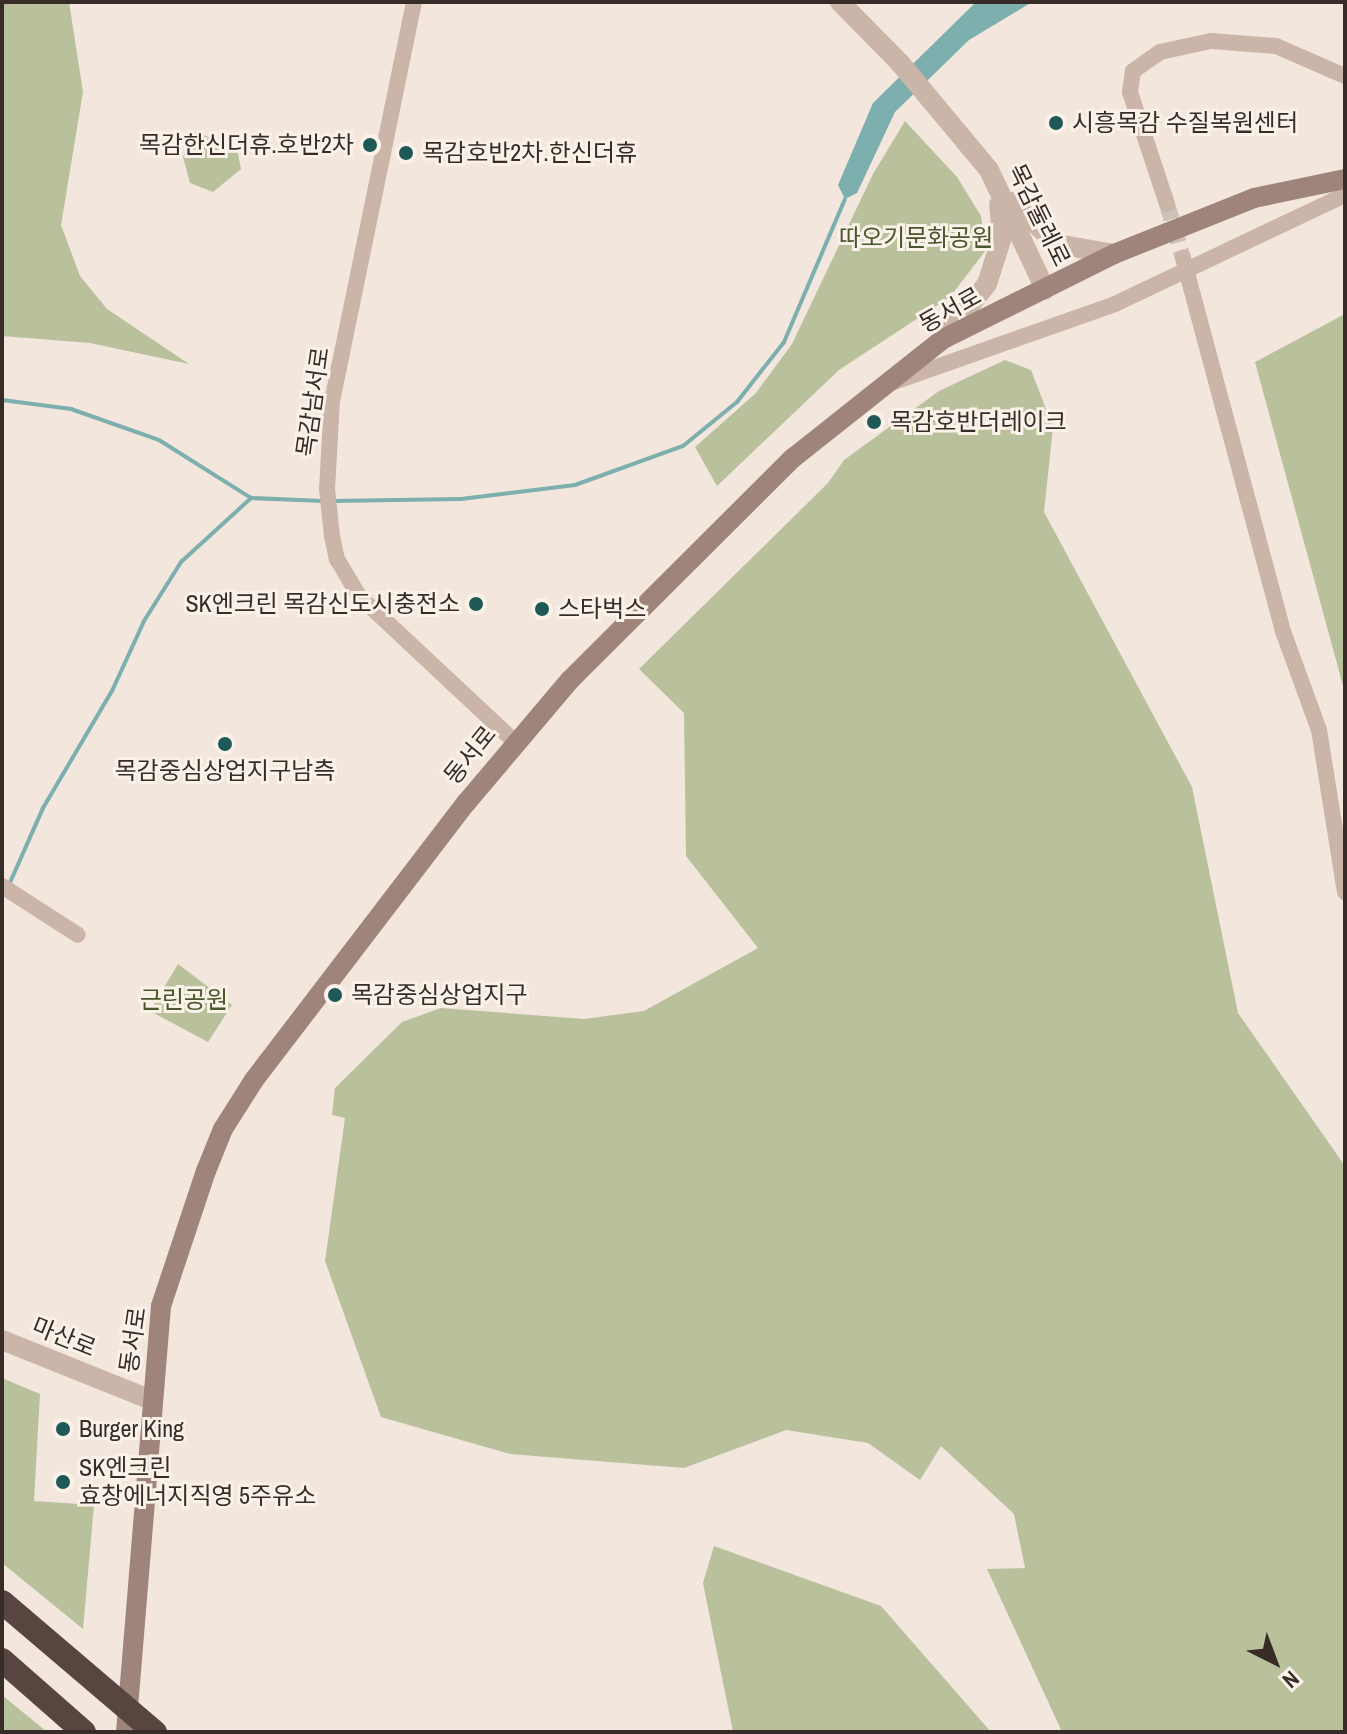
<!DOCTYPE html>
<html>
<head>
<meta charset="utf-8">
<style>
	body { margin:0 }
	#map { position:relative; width:1347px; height:1734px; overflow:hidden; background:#f2e6dd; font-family:"Archivo Narrow","Noto Sans KR",sans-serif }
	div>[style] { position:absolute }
	.green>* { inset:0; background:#b8c19c }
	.water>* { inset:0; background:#7cafad }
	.stream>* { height:4px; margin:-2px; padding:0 2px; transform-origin:2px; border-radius:2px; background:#7cafad }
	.minor-tunnel>* { height:16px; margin-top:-8px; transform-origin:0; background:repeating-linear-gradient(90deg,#cdc1b9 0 16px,transparent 0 24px) }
	.minor>* { height:16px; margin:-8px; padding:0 8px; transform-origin:8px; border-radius:8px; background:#cab5a8 }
	.tertiary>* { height:20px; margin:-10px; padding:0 10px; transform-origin:10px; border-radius:10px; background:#cab5a8 }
	.secondary>* { height:20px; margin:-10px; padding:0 10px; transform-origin:10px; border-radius:10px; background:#9e847a }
	.motorway>* { height:24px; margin:-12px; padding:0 12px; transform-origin:12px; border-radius:12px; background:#584540 }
	.motorway-bridge>* { height:24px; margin:-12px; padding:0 12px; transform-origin:12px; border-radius:12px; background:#584540 }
	.dots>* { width:22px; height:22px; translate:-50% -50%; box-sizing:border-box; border:4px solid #faf1e9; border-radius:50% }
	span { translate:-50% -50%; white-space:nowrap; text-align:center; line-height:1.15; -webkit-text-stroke:6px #faf1e9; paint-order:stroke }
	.poi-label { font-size:24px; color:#372c28 }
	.left { translate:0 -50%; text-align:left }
	.right { translate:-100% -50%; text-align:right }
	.street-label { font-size:24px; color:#372c28 }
	.park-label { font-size:24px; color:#4a562c }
	.frame { position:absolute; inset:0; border:4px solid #372c28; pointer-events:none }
	.north { position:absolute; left:1235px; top:1622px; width:80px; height:80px; -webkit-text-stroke:6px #faf1e9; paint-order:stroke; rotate:138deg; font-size:22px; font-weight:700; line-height:32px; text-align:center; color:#372c28 }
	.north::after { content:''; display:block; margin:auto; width:28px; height:36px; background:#372c28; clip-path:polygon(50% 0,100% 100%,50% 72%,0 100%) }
</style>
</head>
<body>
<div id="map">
	<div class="green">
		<div style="clip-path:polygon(2px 2px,69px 2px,83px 92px,61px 225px,80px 276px,107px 309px,189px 364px,90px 343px,2px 336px)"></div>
		<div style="clip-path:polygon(905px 121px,957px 177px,981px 216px,986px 250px,950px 297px,839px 370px,717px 486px,695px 447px,756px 393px,792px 344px,873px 174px)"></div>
		<div style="clip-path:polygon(194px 131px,237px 149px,241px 169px,213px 192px,190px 183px,183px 157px)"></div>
		<div style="clip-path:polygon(1345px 314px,1345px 693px,1255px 362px)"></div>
		<div style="clip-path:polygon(1005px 360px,1031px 370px,1053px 427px,1044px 512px,1192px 787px,1238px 1013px,1345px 1166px,1345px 1732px,1062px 1732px,987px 1569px,1025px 1568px,1014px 1514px,941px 1446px,920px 1480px,868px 1443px,786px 1430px,684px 1468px,510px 1454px,381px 1417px,325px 1261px,345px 1118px,332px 1115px,335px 1088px,402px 1022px,441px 1008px,584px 1019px,644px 1011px,758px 948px,686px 856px,684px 713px,639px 669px,828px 483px,844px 460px,939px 391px)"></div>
		<div style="clip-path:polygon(178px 964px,232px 1005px,208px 1042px,150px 1011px)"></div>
		<div style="clip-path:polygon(2px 1378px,40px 1394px,34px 1501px,94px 1505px,83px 1629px,2px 1563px)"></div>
		<div style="clip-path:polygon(714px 1546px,881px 1606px,991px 1732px,733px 1732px,703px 1583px)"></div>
		<div style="clip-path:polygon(2px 1695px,47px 1732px,2px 1732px)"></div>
	</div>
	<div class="water">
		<div style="clip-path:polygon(976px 2px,1032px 2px,969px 40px,895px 112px,857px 193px,845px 199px,838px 185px,873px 103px)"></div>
	</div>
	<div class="stream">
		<div style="left:2px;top:400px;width:70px;rotate:7.4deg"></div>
		<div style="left:71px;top:409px;width:93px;rotate:19.4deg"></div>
		<div style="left:159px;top:440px;width:109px;rotate:32.2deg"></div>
		<div style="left:332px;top:501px;width:129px;rotate:-0.9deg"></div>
		<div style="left:461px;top:499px;width:115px;rotate:-7deg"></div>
		<div style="left:575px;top:485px;width:115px;rotate:-19.9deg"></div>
		<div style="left:683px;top:446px;width:70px;rotate:-39.2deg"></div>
		<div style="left:737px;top:402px;width:76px;rotate:-51.9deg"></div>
		<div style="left:784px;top:342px;width:155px;rotate:-66.9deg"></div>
		<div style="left:8px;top:887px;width:86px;rotate:-66.1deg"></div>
		<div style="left:43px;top:808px;width:136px;rotate:-59.5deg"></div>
		<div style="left:112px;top:691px;width:77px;rotate:-65.4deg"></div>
		<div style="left:144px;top:621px;width:70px;rotate:-57.9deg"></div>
		<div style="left:181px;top:562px;width:95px;rotate:-42.4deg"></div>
		<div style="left:251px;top:498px;width:72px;rotate:2.4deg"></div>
	</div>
	<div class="minor-tunnel">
		<div style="left:1167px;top:204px;width:56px;rotate:73.5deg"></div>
	</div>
	<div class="minor">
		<div style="left:414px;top:2px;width:406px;rotate:101.6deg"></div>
		<div style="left:332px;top:400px;width:89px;rotate:93.2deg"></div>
		<div style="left:327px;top:489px;width:47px;rotate:83.9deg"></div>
		<div style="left:332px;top:536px;width:24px;rotate:78deg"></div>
		<div style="left:337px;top:559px;width:43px;rotate:59.3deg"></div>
		<div style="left:359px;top:596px;width:212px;rotate:43.1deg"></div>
		<div style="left:1167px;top:204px;width:118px;rotate:-108.3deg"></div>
		<div style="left:1130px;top:92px;width:21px;rotate:-82deg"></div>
		<div style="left:1133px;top:71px;width:33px;rotate:-35deg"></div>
		<div style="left:1160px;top:52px;width:52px;rotate:-12.2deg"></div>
		<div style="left:1211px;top:41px;width:65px;rotate:4.4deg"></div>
		<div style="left:1276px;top:46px;width:75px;rotate:23.5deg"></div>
		<div style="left:1183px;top:258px;width:389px;rotate:75deg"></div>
		<div style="left:1284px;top:634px;width:102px;rotate:70deg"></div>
		<div style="left:1319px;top:730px;width:164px;rotate:80.9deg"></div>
		<div style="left:894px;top:382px;width:234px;rotate:-19.4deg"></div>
		<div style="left:1115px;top:304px;width:255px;rotate:-25.4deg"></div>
		<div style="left:2px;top:886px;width:90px;rotate:32.8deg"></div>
	</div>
	<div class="tertiary">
		<div style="left:840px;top:2px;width:86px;rotate:45.5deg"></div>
		<div style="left:900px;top:63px;width:139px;rotate:50.2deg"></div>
		<div style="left:989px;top:170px;width:132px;rotate:64.8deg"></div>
		<div style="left:1012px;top:202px;width:62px;rotate:43deg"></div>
		<div style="left:1057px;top:244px;width:58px;rotate:10deg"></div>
		<div style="left:946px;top:335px;width:65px;rotate:-51.2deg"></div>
		<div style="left:987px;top:284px;width:49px;rotate:-72.3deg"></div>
		<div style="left:1002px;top:237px;width:33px;rotate:-95deg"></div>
		<div style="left:2px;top:1340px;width:161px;rotate:21.9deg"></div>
	</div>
	<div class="secondary">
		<div style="left:126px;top:1732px;width:427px;rotate:-85.3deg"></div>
		<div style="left:161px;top:1306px;width:142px;rotate:-71.6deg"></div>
		<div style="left:206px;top:1171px;width:45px;rotate:-68deg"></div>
		<div style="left:223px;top:1129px;width:58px;rotate:-57.7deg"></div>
		<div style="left:254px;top:1080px;width:349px;rotate:-52.6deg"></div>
		<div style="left:466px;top:803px;width:161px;rotate:-49.8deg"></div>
		<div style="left:570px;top:680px;width:315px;rotate:-44.9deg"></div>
		<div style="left:793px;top:458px;width:191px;rotate:-38.4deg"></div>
		<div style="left:943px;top:339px;width:191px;rotate:-26.4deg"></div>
		<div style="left:1114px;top:254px;width:151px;rotate:-21.8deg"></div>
		<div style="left:1254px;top:198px;width:93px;rotate:-11.8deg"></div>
	</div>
	<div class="motorway">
		<div style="left:2px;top:1660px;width:109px;rotate:41.3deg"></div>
	</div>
	<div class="motorway-bridge">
		<div style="left:2px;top:1602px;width:201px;rotate:40.4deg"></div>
	</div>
	<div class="dots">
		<div style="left:1056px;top:123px;background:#1e5957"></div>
		<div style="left:370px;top:145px;background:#1e5957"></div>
		<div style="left:406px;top:153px;background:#1e5957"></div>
		<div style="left:874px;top:422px;background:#1e5957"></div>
		<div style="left:476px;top:604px;background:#1e5957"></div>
		<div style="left:542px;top:609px;background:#1e5957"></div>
		<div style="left:225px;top:744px;background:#1e5957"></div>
		<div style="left:335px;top:995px;background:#1e5957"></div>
		<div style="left:63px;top:1429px;background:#1e5957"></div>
		<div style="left:63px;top:1482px;background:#1e5957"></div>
	</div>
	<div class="poi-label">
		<span class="left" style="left:1072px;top:123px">시흥목감 수질복원센터</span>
		<span class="right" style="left:354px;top:145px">목감한신더휴.호반2차</span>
		<span class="left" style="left:422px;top:153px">목감호반2차.한신더휴</span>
		<span class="left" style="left:890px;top:422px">목감호반더레이크</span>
		<span class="right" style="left:460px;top:604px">SK엔크린 목감신도시충전소</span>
		<span class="left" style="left:558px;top:609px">스타벅스</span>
		<span style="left:225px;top:771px">목감중심상업지구남측</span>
		<span class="left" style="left:351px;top:995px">목감중심상업지구</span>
		<span class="left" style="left:79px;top:1429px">Burger King</span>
		<span class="left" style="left:79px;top:1482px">SK엔크린<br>효창에너지직영 5주유소</span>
	</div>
	<div class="street-label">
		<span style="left:1039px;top:215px;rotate:64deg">목감둘레로</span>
		<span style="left:950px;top:310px;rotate:-29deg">동서로</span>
		<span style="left:313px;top:402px;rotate:-82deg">목감남서로</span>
		<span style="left:470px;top:755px;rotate:-51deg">동서로</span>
		<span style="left:64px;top:1337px;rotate:22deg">마산로</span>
		<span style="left:133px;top:1340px;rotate:-82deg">동서로</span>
	</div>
	<div class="park-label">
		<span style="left:916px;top:238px">따오기문화공원</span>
		<span style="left:184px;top:1000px">근린공원</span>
	</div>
	<div class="frame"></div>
	<div class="north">N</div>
</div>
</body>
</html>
